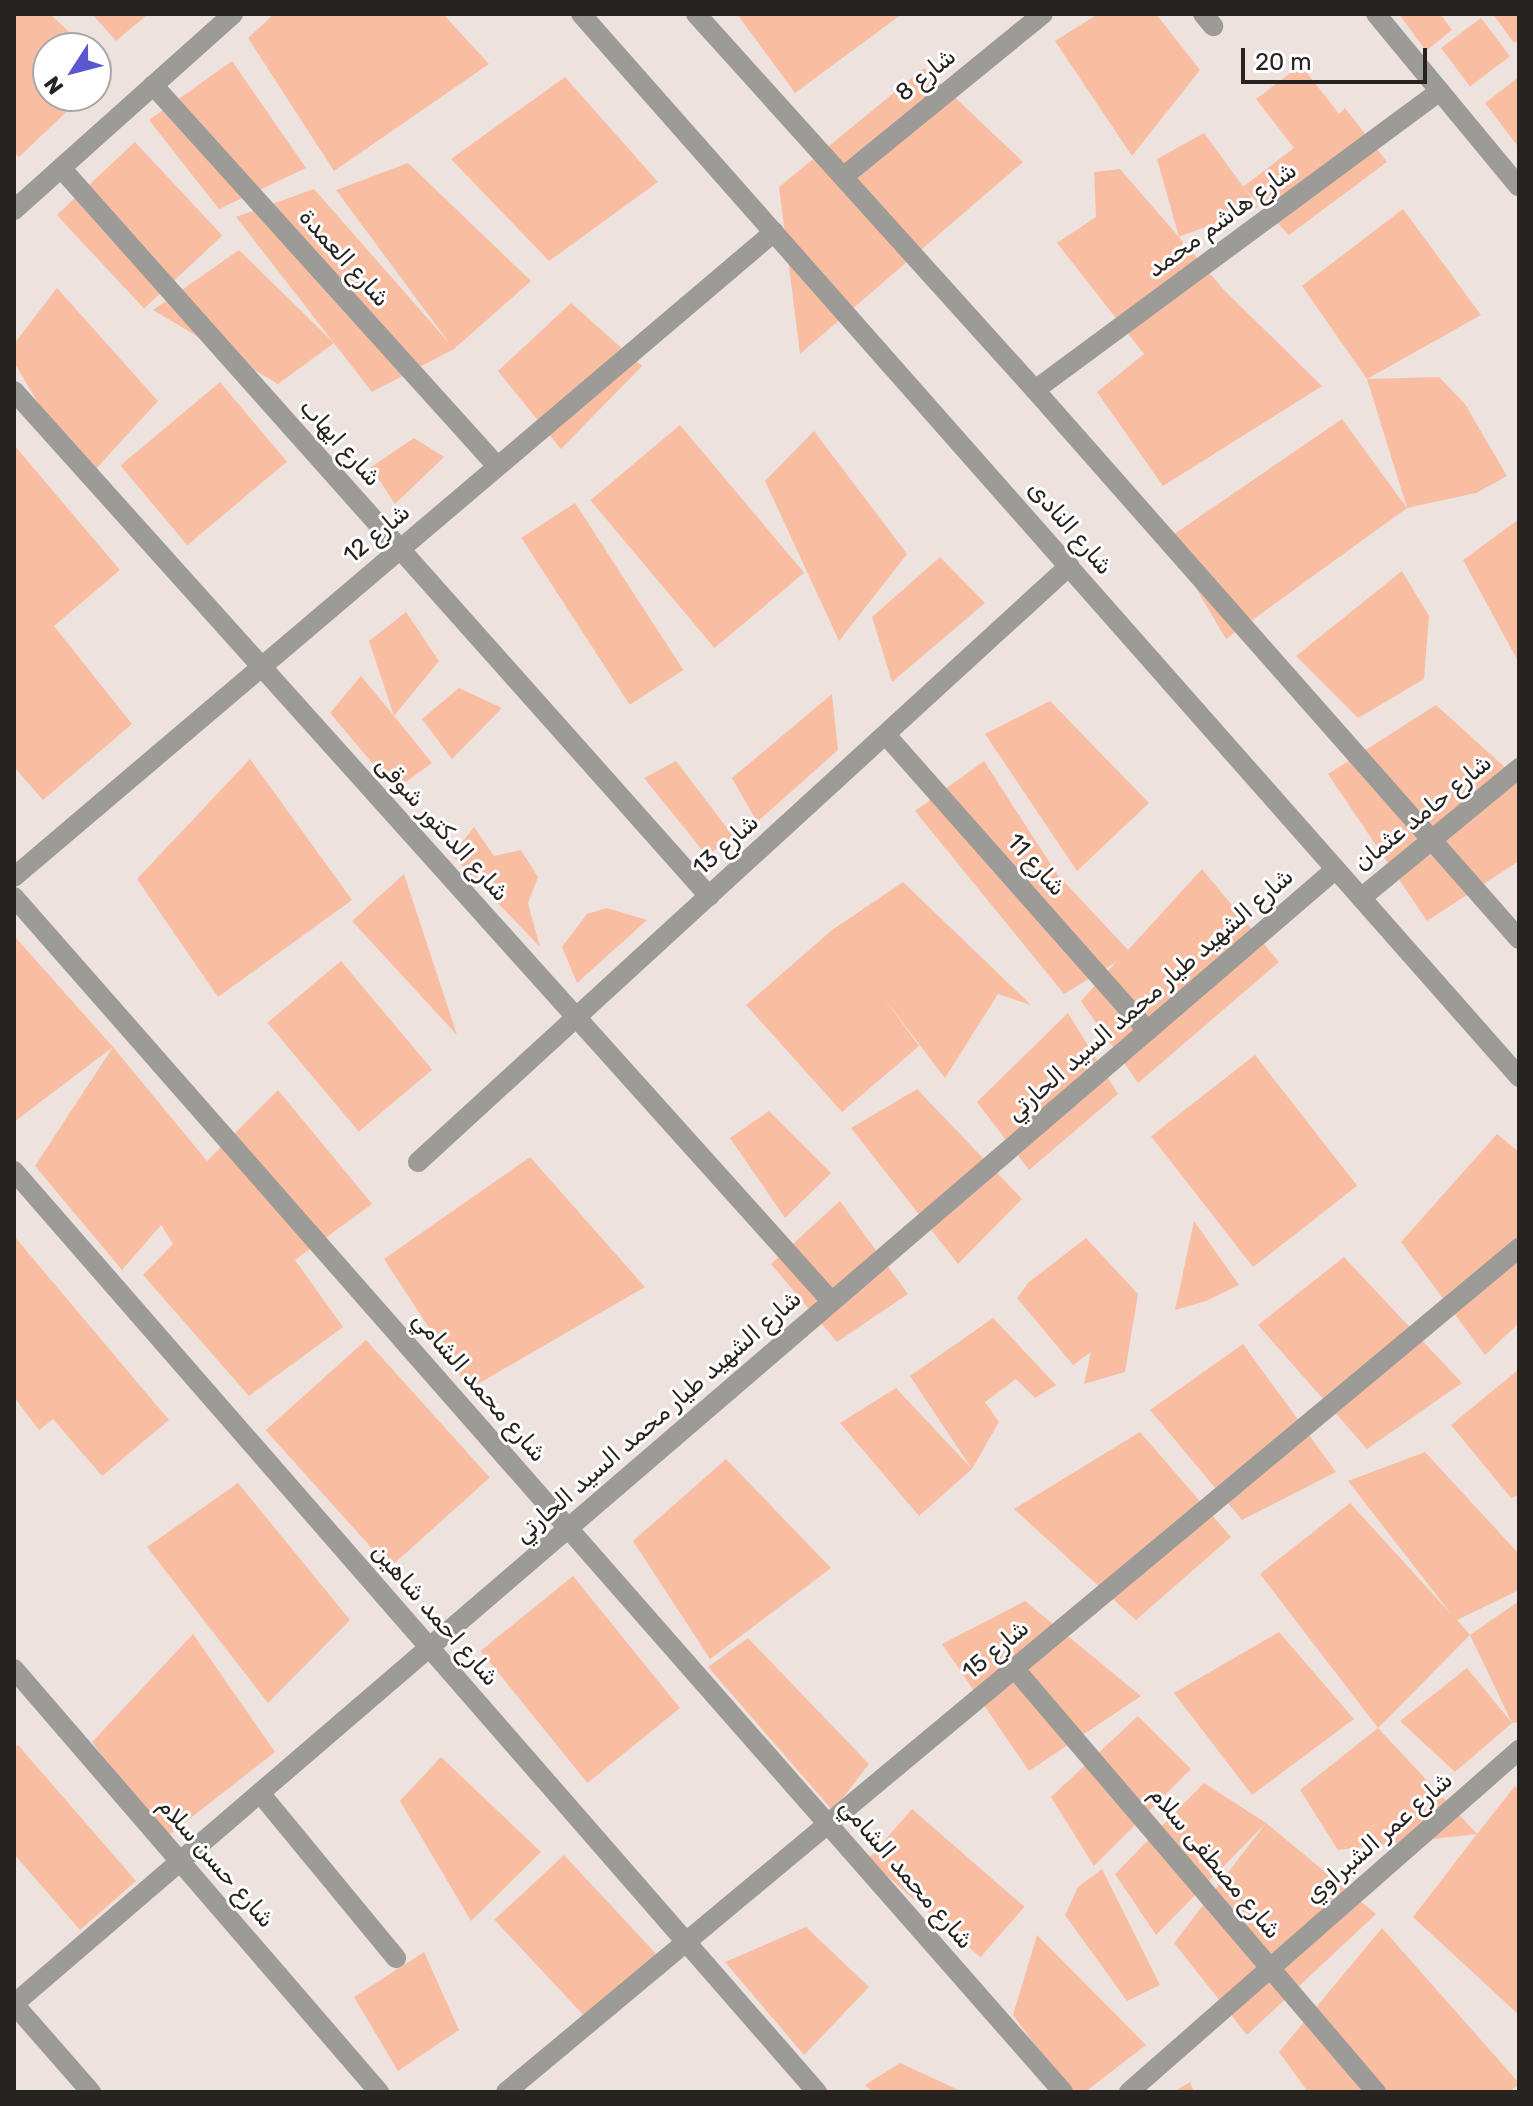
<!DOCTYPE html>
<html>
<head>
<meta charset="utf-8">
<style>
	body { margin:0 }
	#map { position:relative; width:1533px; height:2106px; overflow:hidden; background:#ede2de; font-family:Rubik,"Noto Naskh Arabic",sans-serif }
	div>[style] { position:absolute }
	.building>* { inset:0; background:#f9bea2; transform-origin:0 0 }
	.minor>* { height:20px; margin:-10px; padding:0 10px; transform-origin:10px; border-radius:10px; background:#9d9b97 }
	span { translate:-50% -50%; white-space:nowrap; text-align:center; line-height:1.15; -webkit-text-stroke:6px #fff; paint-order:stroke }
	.street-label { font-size:24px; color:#272321 }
	.frame { position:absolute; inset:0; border:16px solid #272321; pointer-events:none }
	.north { position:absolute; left:32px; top:32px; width:80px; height:80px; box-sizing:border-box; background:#fff; border:2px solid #a9a7a6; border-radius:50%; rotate:234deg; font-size:22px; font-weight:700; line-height:32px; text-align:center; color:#272321 }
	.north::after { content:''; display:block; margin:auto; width:28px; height:36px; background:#5a58d0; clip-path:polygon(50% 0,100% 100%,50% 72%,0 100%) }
	.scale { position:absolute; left:1241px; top:48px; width:186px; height:36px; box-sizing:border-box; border:4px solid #272321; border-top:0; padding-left:10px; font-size:24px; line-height:28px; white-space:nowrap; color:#272321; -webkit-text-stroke:6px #fff; paint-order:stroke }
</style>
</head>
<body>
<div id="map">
	<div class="building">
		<div style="clip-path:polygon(14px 14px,50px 14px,86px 48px,48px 48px,48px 96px,83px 96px,19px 157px,14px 152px)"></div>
		<div style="clip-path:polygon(92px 14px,148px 14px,116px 41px)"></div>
		<div style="clip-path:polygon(274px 14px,443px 14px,489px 64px,334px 171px,248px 38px)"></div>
		<div style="clip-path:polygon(737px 14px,902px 14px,795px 93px)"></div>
		<div style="clip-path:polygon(1098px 14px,1156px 14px,1200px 70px,1132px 156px,1055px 41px)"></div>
		<div style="clip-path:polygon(1399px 14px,1440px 14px,1452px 30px,1426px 51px)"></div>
		<div style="clip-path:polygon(1493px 14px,1519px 14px,1519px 39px,1514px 43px)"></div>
		<div style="left:1481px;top:18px;width:48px;height:50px;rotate:53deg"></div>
		<div style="clip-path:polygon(96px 57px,110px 70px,96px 84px)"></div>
		<div style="clip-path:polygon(232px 61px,306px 168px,219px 209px,149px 120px)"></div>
		<div style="clip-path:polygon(1301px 65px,1339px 114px,1345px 108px,1387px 162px,1289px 235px,1243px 187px,1294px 148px,1256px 99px)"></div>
		<div style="clip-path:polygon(924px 68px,1023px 162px,800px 354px,779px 187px)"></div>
		<div style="clip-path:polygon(565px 77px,658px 182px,549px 261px,451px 159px)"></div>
		<div style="clip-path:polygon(1519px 77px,1519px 148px,1485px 103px)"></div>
		<div style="clip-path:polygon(1204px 133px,1258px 207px,1179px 237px,1224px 290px,1322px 386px,1163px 486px,1097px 392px,1144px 354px,1057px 243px,1096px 217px,1094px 172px,1120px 169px,1179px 237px,1157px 159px)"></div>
		<div style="left:135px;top:142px;width:128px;height:107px;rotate:47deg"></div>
		<div style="clip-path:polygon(408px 163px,531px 281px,454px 349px,372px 392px,236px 217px,314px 189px,450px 344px,336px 190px)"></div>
		<div style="clip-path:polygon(1403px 209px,1481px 315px,1367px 379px,1302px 286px)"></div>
		<div style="clip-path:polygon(239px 250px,334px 343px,278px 384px,153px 310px)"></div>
		<div style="clip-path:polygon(57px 288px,158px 401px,84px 482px,14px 362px,14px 344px)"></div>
		<div style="clip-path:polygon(571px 303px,642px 366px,561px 449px,498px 371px)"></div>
		<div style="clip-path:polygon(1439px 377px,1465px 404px,1507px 476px,1476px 493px,1407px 508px,1226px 639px,1167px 539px,1342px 419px,1407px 508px,1367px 379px)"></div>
		<div style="left:220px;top:382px;width:104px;height:130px;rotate:50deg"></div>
		<div style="left:680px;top:425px;width:193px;height:117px;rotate:50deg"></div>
		<div style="clip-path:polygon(814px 431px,907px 554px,839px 641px,765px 481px)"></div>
		<div style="clip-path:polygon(414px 438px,444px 457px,395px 504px,371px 467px)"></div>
		<div style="clip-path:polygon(14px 445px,120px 570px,54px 626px,132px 724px,43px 800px,14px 767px)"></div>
		<div style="left:575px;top:503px;width:199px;height:64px;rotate:57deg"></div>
		<div style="clip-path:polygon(1519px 519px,1519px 663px,1463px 560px)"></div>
		<div style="clip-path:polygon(940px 557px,985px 603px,892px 682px,872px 617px)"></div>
		<div style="clip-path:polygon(1402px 571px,1429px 616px,1424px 679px,1358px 718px,1296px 656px)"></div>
		<div style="clip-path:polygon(406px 612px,439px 661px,394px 716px,432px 763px,395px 790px,330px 713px,361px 676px,394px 716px,369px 641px)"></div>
		<div style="clip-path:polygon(459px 688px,502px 708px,452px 759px,422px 719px)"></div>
		<div style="clip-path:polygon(832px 694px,838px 750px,757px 822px,732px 778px)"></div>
		<div style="clip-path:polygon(1050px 701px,1149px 803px,1077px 871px,985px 734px)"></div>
		<div style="clip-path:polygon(1436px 705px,1519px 780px,1519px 861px,1427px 921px,1328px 774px)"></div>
		<div style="clip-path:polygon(250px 759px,352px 900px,218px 997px,137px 879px)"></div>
		<div style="clip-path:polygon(676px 761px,733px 836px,707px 856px,644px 778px)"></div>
		<div style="clip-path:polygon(984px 761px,1057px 874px,1128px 950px,1202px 869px,1279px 962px,1138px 1083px,1081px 1001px,1116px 962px,1064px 994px,915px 811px)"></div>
		<div style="clip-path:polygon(474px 827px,494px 856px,521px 850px,538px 877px,528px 903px,540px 947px,452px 855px)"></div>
		<div style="clip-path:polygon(404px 874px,457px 1035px,352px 921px)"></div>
		<div style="clip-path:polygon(903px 882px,1031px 1005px,998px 994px,945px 1078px,881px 994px,919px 1046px,842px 1112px,746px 1005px,832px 930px)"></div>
		<div style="clip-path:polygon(607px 908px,647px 920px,577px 983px,562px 947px,587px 914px)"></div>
		<div style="clip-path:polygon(16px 938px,113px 1047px,207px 1161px,278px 1090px,372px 1204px,295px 1260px,343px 1327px,249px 1396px,143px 1275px,173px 1244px,161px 1225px,122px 1270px,35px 1166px,113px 1047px,14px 1122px)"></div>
		<div style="left:341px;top:961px;width:142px;height:96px;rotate:50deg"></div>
		<div style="clip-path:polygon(1068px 1013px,1118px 1094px,1029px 1170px,977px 1102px)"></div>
		<div style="left:1255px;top:1055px;width:166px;height:132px;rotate:52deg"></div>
		<div style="clip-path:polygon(917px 1089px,1022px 1199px,958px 1264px,851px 1128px)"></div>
		<div style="clip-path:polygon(769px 1111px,831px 1173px,785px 1218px,730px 1138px)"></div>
		<div style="clip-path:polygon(1497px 1134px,1519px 1152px,1519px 1323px,1485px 1355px,1401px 1242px)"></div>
		<div style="clip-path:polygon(530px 1157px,645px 1287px,469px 1389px,384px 1259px)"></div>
		<div style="clip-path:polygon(840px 1201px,908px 1294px,837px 1342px,771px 1264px)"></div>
		<div style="clip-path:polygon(1194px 1221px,1239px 1285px,1206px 1301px,1175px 1310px)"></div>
		<div style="clip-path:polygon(14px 1236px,169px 1420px,102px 1476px,53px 1419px,39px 1430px,14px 1397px)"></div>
		<div style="clip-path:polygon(1086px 1238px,1138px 1294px,1125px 1372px,1084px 1384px,1091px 1352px,1073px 1365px,1017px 1298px,1029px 1282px)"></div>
		<div style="clip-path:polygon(1344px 1257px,1462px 1383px,1367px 1449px,1258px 1325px)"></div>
		<div style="clip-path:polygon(993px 1318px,1056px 1385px,1035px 1398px,1016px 1379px,985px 1402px,999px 1422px,972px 1469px,910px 1376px)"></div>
		<div style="left:366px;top:1340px;width:185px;height:135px;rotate:48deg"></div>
		<div style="clip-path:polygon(1243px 1344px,1336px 1472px,1242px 1520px,1150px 1410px)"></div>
		<div style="clip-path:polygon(1519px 1369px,1519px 1495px,1511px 1498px,1451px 1425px)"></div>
		<div style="clip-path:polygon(896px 1388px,972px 1469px,919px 1516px,840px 1423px)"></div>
		<div style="clip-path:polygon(1140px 1432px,1231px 1537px,1136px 1620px,1014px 1509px)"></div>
		<div style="clip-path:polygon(1425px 1452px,1519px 1554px,1519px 1590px,1457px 1620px,1470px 1635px,1519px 1601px,1519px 1722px,1512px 1723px,1455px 1772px,1400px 1721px,1467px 1668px,1512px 1723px,1470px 1635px,1378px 1728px,1260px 1574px,1350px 1503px,1452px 1615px,1348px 1481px)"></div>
		<div style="clip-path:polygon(726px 1459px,831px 1568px,710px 1659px,633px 1541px)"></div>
		<div style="clip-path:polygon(238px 1483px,350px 1620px,268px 1703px,147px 1547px)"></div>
		<div style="left:573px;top:1576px;width:170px;height:119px;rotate:51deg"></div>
		<div style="clip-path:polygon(1025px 1601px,1141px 1696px,1029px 1771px,942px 1644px)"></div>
		<div style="clip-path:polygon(1279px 1632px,1354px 1719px,1252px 1795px,1174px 1693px)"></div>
		<div style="clip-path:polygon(193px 1634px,275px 1752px,165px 1838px,92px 1742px)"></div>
		<div style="clip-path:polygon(748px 1638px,869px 1764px,833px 1811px,708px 1667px)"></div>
		<div style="clip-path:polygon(1138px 1716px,1191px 1769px,1094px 1866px,1051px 1797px)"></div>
		<div style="clip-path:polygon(1378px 1728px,1477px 1834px,1515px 1786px,1519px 1790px,1519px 2015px,1413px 1917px,1477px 1834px,1338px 1850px,1300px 1790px)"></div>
		<div style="clip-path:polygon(18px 1745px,136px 1881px,80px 1930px,14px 1854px,14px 1748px)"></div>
		<div style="clip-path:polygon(441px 1757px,541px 1852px,471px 1921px,400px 1801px)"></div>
		<div style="clip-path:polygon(1204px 1783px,1266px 1823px,1376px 1914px,1247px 2035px,1174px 1943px,1266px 1823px,1156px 1935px,1115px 1874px)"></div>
		<div style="left:912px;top:1809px;width:149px;height:67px;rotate:41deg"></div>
		<div style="left:564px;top:1855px;width:137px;height:95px;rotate:47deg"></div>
		<div style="clip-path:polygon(1102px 1869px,1160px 1985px,1127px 2001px,1065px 1915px,1078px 1887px)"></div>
		<div style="clip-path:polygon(806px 1927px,869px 1987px,804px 2055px,725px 1962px)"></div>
		<div style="clip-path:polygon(1382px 1928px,1519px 2083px,1519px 2084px,1509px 2092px,1308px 2092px,1279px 2052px)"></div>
		<div style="clip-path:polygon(1037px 1935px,1146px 2045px,1085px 2092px,1069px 2092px,1013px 2015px)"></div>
		<div style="clip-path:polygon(424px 1952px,459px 2030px,398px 2071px,354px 1997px)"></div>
		<div style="clip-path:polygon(900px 2063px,963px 2092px,872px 2092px,865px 2085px)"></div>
		<div style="clip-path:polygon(1190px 2082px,1194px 2092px,1174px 2092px)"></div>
	</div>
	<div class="minor">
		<div style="left:581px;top:14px;width:1418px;rotate:48.57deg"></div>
		<div style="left:696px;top:14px;width:506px;rotate:47.96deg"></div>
		<div style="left:1035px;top:390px;width:732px;rotate:48.6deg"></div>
		<div style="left:1203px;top:14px;width:16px;rotate:50deg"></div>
		<div style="left:1376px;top:14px;width:224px;rotate:50.4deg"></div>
		<div style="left:153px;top:85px;width:513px;rotate:47.92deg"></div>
		<div style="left:61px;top:168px;width:975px;rotate:48.33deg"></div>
		<div style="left:843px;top:177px;width:258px;rotate:-39.2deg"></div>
		<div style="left:14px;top:210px;width:294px;rotate:-41.8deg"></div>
		<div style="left:1035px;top:390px;width:503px;rotate:-36.44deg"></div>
		<div style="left:14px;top:391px;width:1224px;rotate:48.08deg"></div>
		<div style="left:886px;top:735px;width:395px;rotate:48.5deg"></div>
		<div style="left:14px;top:877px;width:997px;rotate:-40.32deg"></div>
		<div style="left:14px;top:897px;width:1590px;rotate:48.72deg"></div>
		<div style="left:1361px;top:898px;width:205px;rotate:-39.4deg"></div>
		<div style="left:418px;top:1162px;width:883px;rotate:-42.47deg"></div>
		<div style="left:14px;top:1171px;width:1222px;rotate:48.92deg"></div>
		<div style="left:1014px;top:1668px;width:558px;rotate:49.51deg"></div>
		<div style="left:14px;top:1669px;width:559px;rotate:49.21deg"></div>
		<div style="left:260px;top:1793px;width:214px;rotate:50.5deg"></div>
		<div style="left:91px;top:2092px;width:117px;rotate:-131.2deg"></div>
		<div style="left:14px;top:2004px;width:1742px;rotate:-40.65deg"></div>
		<div style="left:506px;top:2092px;width:1319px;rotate:-39.8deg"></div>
		<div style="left:1129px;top:2092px;width:519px;rotate:-41.25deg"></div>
	</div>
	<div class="street-label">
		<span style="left:926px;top:75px;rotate:-39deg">شارع 8</span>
		<span style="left:1222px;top:220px;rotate:-36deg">شارع هاشم محمد</span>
		<span style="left:344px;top:258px;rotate:48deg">شارع العمدة</span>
		<span style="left:340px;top:443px;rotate:48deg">شارع ايهاب</span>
		<span style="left:1070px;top:528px;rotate:49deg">شارع النادى</span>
		<span style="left:377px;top:534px;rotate:-40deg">شارع 12</span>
		<span style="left:1423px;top:813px;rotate:-39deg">شارع حامد عثمان</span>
		<span style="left:442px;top:829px;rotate:48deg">شارع الدكتور شوقى</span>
		<span style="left:726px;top:845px;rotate:-42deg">شارع 13</span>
		<span style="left:1036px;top:865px;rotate:48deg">شارع 11</span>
		<span style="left:1150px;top:995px;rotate:-41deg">شارع الشهيد طيار محمد السيد الحارتي</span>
		<span style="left:479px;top:1387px;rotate:49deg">شارع محمد الشامي</span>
		<span style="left:658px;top:1417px;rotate:-41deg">شارع الشهيد طيار محمد السيد الحارتي</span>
		<span style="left:435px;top:1615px;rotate:49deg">شارع احمد شاهين</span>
		<span style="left:996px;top:1650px;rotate:-40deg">شارع 15</span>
		<span style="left:1379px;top:1838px;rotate:-41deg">شارع عمر الشبراوي</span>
		<span style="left:216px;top:1863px;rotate:49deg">شارع حسن سلام</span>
		<span style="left:1215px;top:1863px;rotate:50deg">شارع مصطفى سلام</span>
		<span style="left:906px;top:1874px;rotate:49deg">شارع محمد الشامي</span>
	</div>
	<div class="frame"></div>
	<div class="north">N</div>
	<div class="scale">20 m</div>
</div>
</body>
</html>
